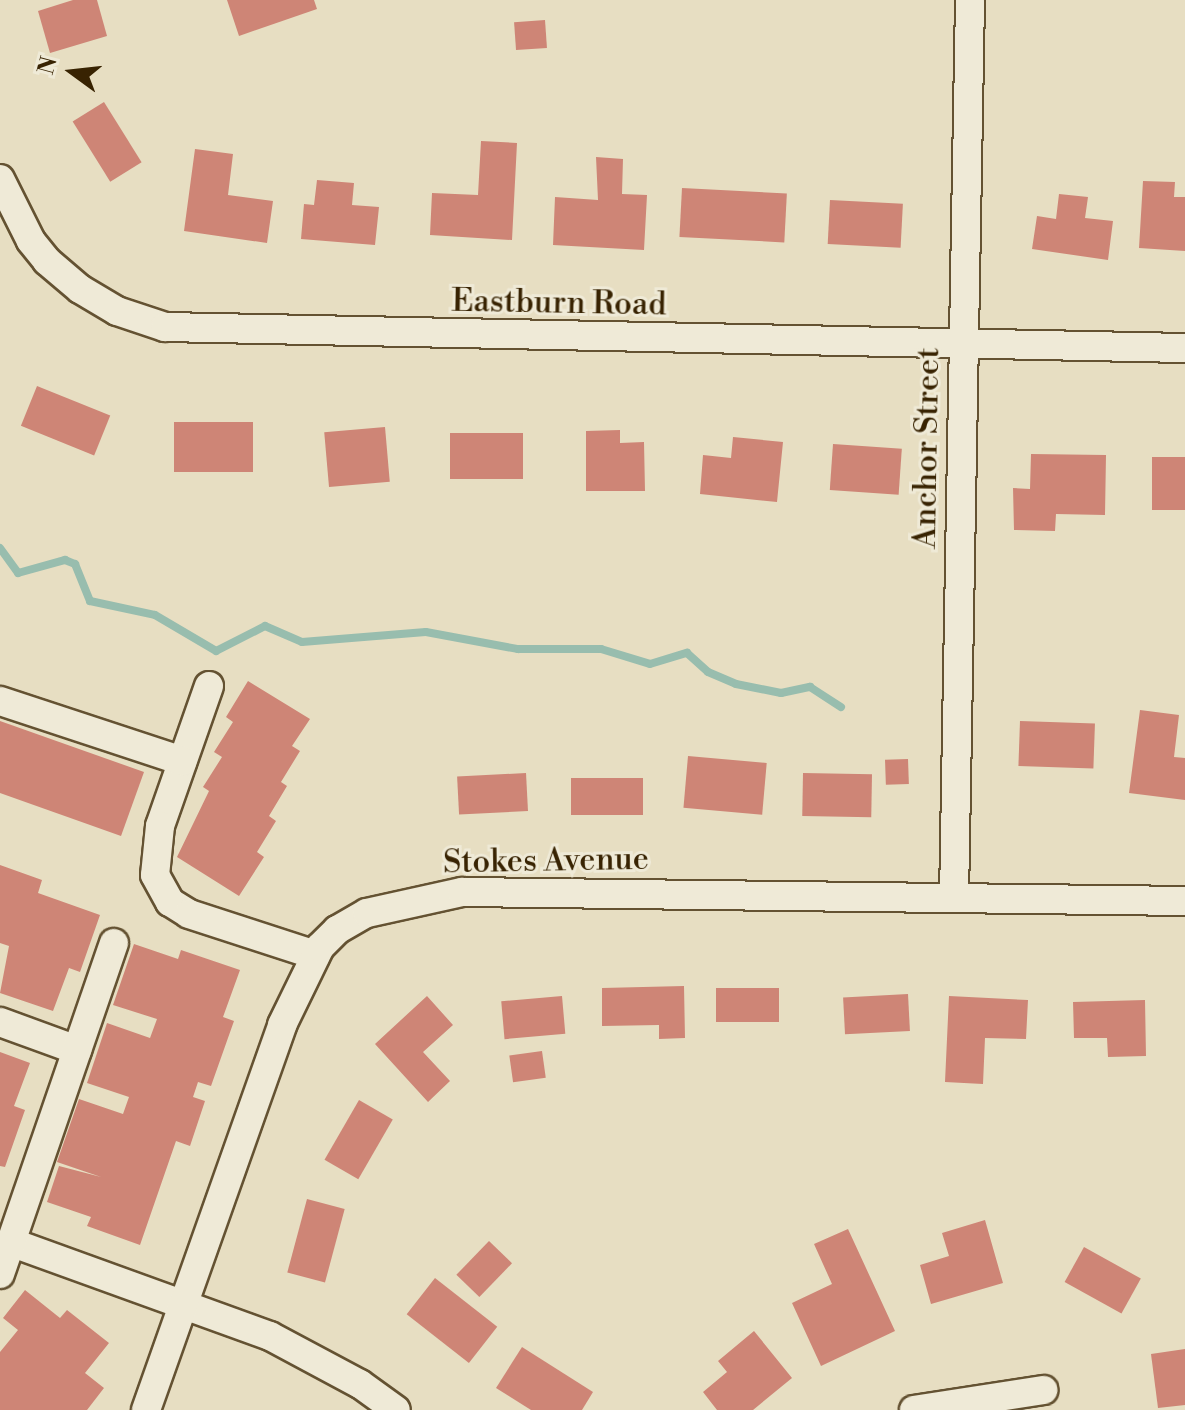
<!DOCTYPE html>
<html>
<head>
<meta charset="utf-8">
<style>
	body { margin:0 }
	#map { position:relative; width:1185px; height:1410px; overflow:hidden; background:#e7dec2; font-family:"Libre Bodoni",serif }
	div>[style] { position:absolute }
	.stream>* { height:8px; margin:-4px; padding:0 4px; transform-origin:4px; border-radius:4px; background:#98bdae }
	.building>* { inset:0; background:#ce8576; transform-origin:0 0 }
	.roads { filter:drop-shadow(2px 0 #645232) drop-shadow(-2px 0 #645232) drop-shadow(0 2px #645232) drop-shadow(0 -2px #645232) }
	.minor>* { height:28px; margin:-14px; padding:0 14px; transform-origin:14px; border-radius:14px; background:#efead7 }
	span { translate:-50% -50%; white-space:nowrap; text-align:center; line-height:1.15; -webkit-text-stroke:6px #efead7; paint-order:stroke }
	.street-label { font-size:32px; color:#382302 }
	.north { position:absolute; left:32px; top:32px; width:80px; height:80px; -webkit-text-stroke:6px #efead7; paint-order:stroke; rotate:285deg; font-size:22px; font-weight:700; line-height:32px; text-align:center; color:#382302 }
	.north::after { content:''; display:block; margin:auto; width:28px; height:36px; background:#382302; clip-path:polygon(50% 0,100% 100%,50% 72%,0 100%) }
</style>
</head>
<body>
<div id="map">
	<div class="stream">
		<div style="left:0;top:548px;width:31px;rotate:54deg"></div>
		<div style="left:18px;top:573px;width:49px;rotate:-15.5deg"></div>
		<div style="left:65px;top:560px;width:11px;rotate:22deg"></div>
		<div style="left:75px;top:564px;width:40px;rotate:68deg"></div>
		<div style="left:90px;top:601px;width:66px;rotate:12.2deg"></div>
		<div style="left:155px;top:615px;width:71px;rotate:30.5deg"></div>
		<div style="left:216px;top:651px;width:55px;rotate:-27deg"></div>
		<div style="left:265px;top:626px;width:40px;rotate:23.4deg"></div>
		<div style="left:302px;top:642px;width:124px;rotate:-4.6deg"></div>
		<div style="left:426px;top:632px;width:94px;rotate:10.5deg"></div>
		<div style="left:518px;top:649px;width:83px"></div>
		<div style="left:601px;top:649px;width:51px;rotate:17deg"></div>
		<div style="left:650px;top:664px;width:39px;rotate:-17deg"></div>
		<div style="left:687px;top:653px;width:28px;rotate:42deg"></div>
		<div style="left:708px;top:672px;width:30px;rotate:23deg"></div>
		<div style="left:736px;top:684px;width:46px;rotate:11.3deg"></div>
		<div style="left:781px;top:693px;width:30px;rotate:-12deg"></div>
		<div style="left:810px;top:687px;width:37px;rotate:33deg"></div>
	</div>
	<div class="building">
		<div style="clip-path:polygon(73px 0,97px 0,107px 36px,50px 53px,38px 11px)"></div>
		<div style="clip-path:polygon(227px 0,314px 0,317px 9px,239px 36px)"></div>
		<div style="left:545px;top:20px;width:28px;height:31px;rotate:86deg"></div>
		<div style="left:104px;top:102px;width:71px;height:37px;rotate:58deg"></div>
		<div style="clip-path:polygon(481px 141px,517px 143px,512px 240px,430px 235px,432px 193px,478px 195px)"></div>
		<div style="clip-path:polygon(195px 149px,233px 154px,228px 195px,273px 201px,267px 243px,184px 231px)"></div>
		<div style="clip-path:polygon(596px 157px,623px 159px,622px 194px,647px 195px,644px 250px,553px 245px,555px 197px,598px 200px)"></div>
		<div style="clip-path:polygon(317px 180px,354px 183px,352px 205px,379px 207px,375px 245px,301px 239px,304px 204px,314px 205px)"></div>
		<div style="clip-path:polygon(1143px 181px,1175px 182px,1174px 197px,1185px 197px,1185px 251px,1139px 248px)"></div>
		<div style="left:682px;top:188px;width:105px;height:49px;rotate:3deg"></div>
		<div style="clip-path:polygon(1059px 194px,1088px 197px,1085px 218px,1113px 221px,1108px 260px,1032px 249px,1037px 216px,1056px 219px)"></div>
		<div style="left:830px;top:200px;width:73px;height:44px;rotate:3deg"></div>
		<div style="left:37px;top:386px;width:79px;height:43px;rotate:22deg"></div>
		<div style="left:174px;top:422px;width:79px;height:50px"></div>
		<div style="left:385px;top:427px;width:55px;height:61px;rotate:85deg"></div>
		<div style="clip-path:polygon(620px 430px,620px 443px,644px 442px,645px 491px,586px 491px,586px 431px)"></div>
		<div style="left:450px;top:433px;width:73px;height:46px"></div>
		<div style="clip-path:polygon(733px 437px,783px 442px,777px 502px,700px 494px,703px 455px,731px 458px)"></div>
		<div style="left:833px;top:444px;width:69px;height:46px;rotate:4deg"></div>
		<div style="clip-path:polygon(1031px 454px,1106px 455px,1105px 515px,1056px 514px,1055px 531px,1014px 530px,1013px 488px,1030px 489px)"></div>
		<div style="left:1152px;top:457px;width:33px;height:53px"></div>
		<div style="clip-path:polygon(248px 681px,310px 719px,292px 746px,300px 751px,281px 782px,287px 786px,269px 816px,276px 821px,257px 852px,264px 857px,239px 896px,177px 857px,209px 791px,203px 787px,222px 757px,214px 752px,233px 722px,226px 717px)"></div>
		<div style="clip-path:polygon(1140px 710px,1179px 715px,1174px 757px,1185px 758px,1185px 800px,1129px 793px)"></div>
		<div style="clip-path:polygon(0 721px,144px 772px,121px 836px,0 793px)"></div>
		<div style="left:1020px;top:721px;width:75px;height:45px;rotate:2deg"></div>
		<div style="left:688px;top:756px;width:79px;height:52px;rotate:5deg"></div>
		<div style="left:908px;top:759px;width:25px;height:23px;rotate:88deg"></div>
		<div style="left:526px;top:773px;width:38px;height:69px;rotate:87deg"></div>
		<div style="left:803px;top:773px;width:69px;height:43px;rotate:1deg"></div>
		<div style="left:643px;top:778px;width:37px;height:72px;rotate:90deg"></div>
		<div style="clip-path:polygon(0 865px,42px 880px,38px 893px,100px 915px,80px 972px,69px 968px,53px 1011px,0 993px,9px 946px,0 943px)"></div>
		<div style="clip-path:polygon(134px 944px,178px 959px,181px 950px,240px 970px,223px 1017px,234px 1021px,211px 1086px,198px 1082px,193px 1097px,205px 1101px,190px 1146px,176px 1141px,140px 1245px,87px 1226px,91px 1217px,47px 1202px,59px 1166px,101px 1177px,57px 1162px,79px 1099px,123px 1114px,129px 1097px,87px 1083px,107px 1023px,150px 1038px,157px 1019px,113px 1005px)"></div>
		<div style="clip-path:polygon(684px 986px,685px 1038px,659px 1039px,659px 1025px,602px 1026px,602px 988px)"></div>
		<div style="left:779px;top:988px;width:34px;height:63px;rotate:90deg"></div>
		<div style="left:908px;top:994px;width:37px;height:65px;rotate:87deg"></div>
		<div style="clip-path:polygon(427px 996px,453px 1025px,423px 1052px,450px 1081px,428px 1102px,375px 1044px)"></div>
		<div style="left:562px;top:996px;width:38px;height:61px;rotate:85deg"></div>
		<div style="clip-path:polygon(949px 996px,1028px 1000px,1026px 1039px,985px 1038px,983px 1084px,945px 1082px)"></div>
		<div style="clip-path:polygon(1145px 1000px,1146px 1056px,1108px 1057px,1107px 1038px,1074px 1038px,1073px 1002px)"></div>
		<div style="left:542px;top:1051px;width:27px;height:33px;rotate:82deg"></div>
		<div style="clip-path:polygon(0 1052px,30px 1063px,14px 1106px,25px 1110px,5px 1167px,0 1166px)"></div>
		<div style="left:359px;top:1100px;width:39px;height:69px;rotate:30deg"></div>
		<div style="left:307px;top:1199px;width:39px;height:76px;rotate:15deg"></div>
		<div style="clip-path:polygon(985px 1220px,1003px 1283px,931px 1304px,920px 1265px,949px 1256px,942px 1233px)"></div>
		<div style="clip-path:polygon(848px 1229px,895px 1331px,821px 1366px,792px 1303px,832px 1284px,814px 1244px)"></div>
		<div style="left:489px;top:1241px;width:32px;height:47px;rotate:44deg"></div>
		<div style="left:1084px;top:1247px;width:65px;height:40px;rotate:29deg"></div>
		<div style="left:435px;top:1278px;width:79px;height:46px;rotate:38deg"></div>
		<div style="clip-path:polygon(25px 1290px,60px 1318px,67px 1310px,109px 1343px,85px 1373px,104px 1388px,87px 1410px,0 1410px,0 1352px,18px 1330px,3px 1318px)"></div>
		<div style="clip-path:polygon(754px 1331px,792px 1378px,753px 1410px,717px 1410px,703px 1392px,727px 1372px,718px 1361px)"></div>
		<div style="clip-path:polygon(522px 1347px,593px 1392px,582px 1410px,531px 1410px,496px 1388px)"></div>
		<div style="clip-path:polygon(1185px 1349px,1185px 1405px,1158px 1408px,1151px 1354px)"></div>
	</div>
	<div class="roads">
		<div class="minor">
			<div style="left:0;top:179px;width:69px;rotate:63.4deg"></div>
			<div style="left:31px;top:241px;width:26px;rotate:51deg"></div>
			<div style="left:47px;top:261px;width:43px;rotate:40.3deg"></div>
			<div style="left:80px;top:289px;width:43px;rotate:30.7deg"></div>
			<div style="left:117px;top:311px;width:51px;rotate:18.4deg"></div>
			<div style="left:165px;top:327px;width:1020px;rotate:1.18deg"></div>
			<div style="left:209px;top:686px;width:148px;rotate:109.3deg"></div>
			<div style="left:160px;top:826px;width:49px;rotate:95.8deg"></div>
			<div style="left:155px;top:875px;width:31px;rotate:61deg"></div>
			<div style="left:170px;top:902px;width:22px;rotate:32deg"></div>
			<div style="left:189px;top:914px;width:133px;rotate:18deg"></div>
			<div style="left:0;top:701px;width:192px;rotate:18.2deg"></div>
			<div style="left:954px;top:898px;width:898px;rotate:-88.98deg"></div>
			<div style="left:0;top:1022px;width:82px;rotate:20deg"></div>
			<div style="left:10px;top:1242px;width:276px;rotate:19.9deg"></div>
			<div style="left:270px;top:1336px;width:102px;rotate:28.1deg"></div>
			<div style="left:360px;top:1384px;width:44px;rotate:35.8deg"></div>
			<div style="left:0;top:1274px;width:350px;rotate:-71deg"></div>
			<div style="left:146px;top:1410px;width:408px;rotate:-70.5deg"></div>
			<div style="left:282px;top:1025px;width:87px;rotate:-64deg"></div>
			<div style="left:320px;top:947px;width:24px;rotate:-45deg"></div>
			<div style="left:337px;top:930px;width:34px;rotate:-30deg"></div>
			<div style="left:367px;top:913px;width:97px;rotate:-12.5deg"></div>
			<div style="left:462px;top:892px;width:723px;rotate:0.71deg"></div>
			<div style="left:914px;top:1410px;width:131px;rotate:-8.8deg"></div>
		</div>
	</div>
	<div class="street-label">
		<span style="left:559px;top:303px;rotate:1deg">Eastburn Road</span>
		<span style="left:927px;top:448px;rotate:-89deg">Anchor Street</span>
		<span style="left:546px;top:861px;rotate:-1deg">Stokes Avenue</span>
	</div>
	<div class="north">N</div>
</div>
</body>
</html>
